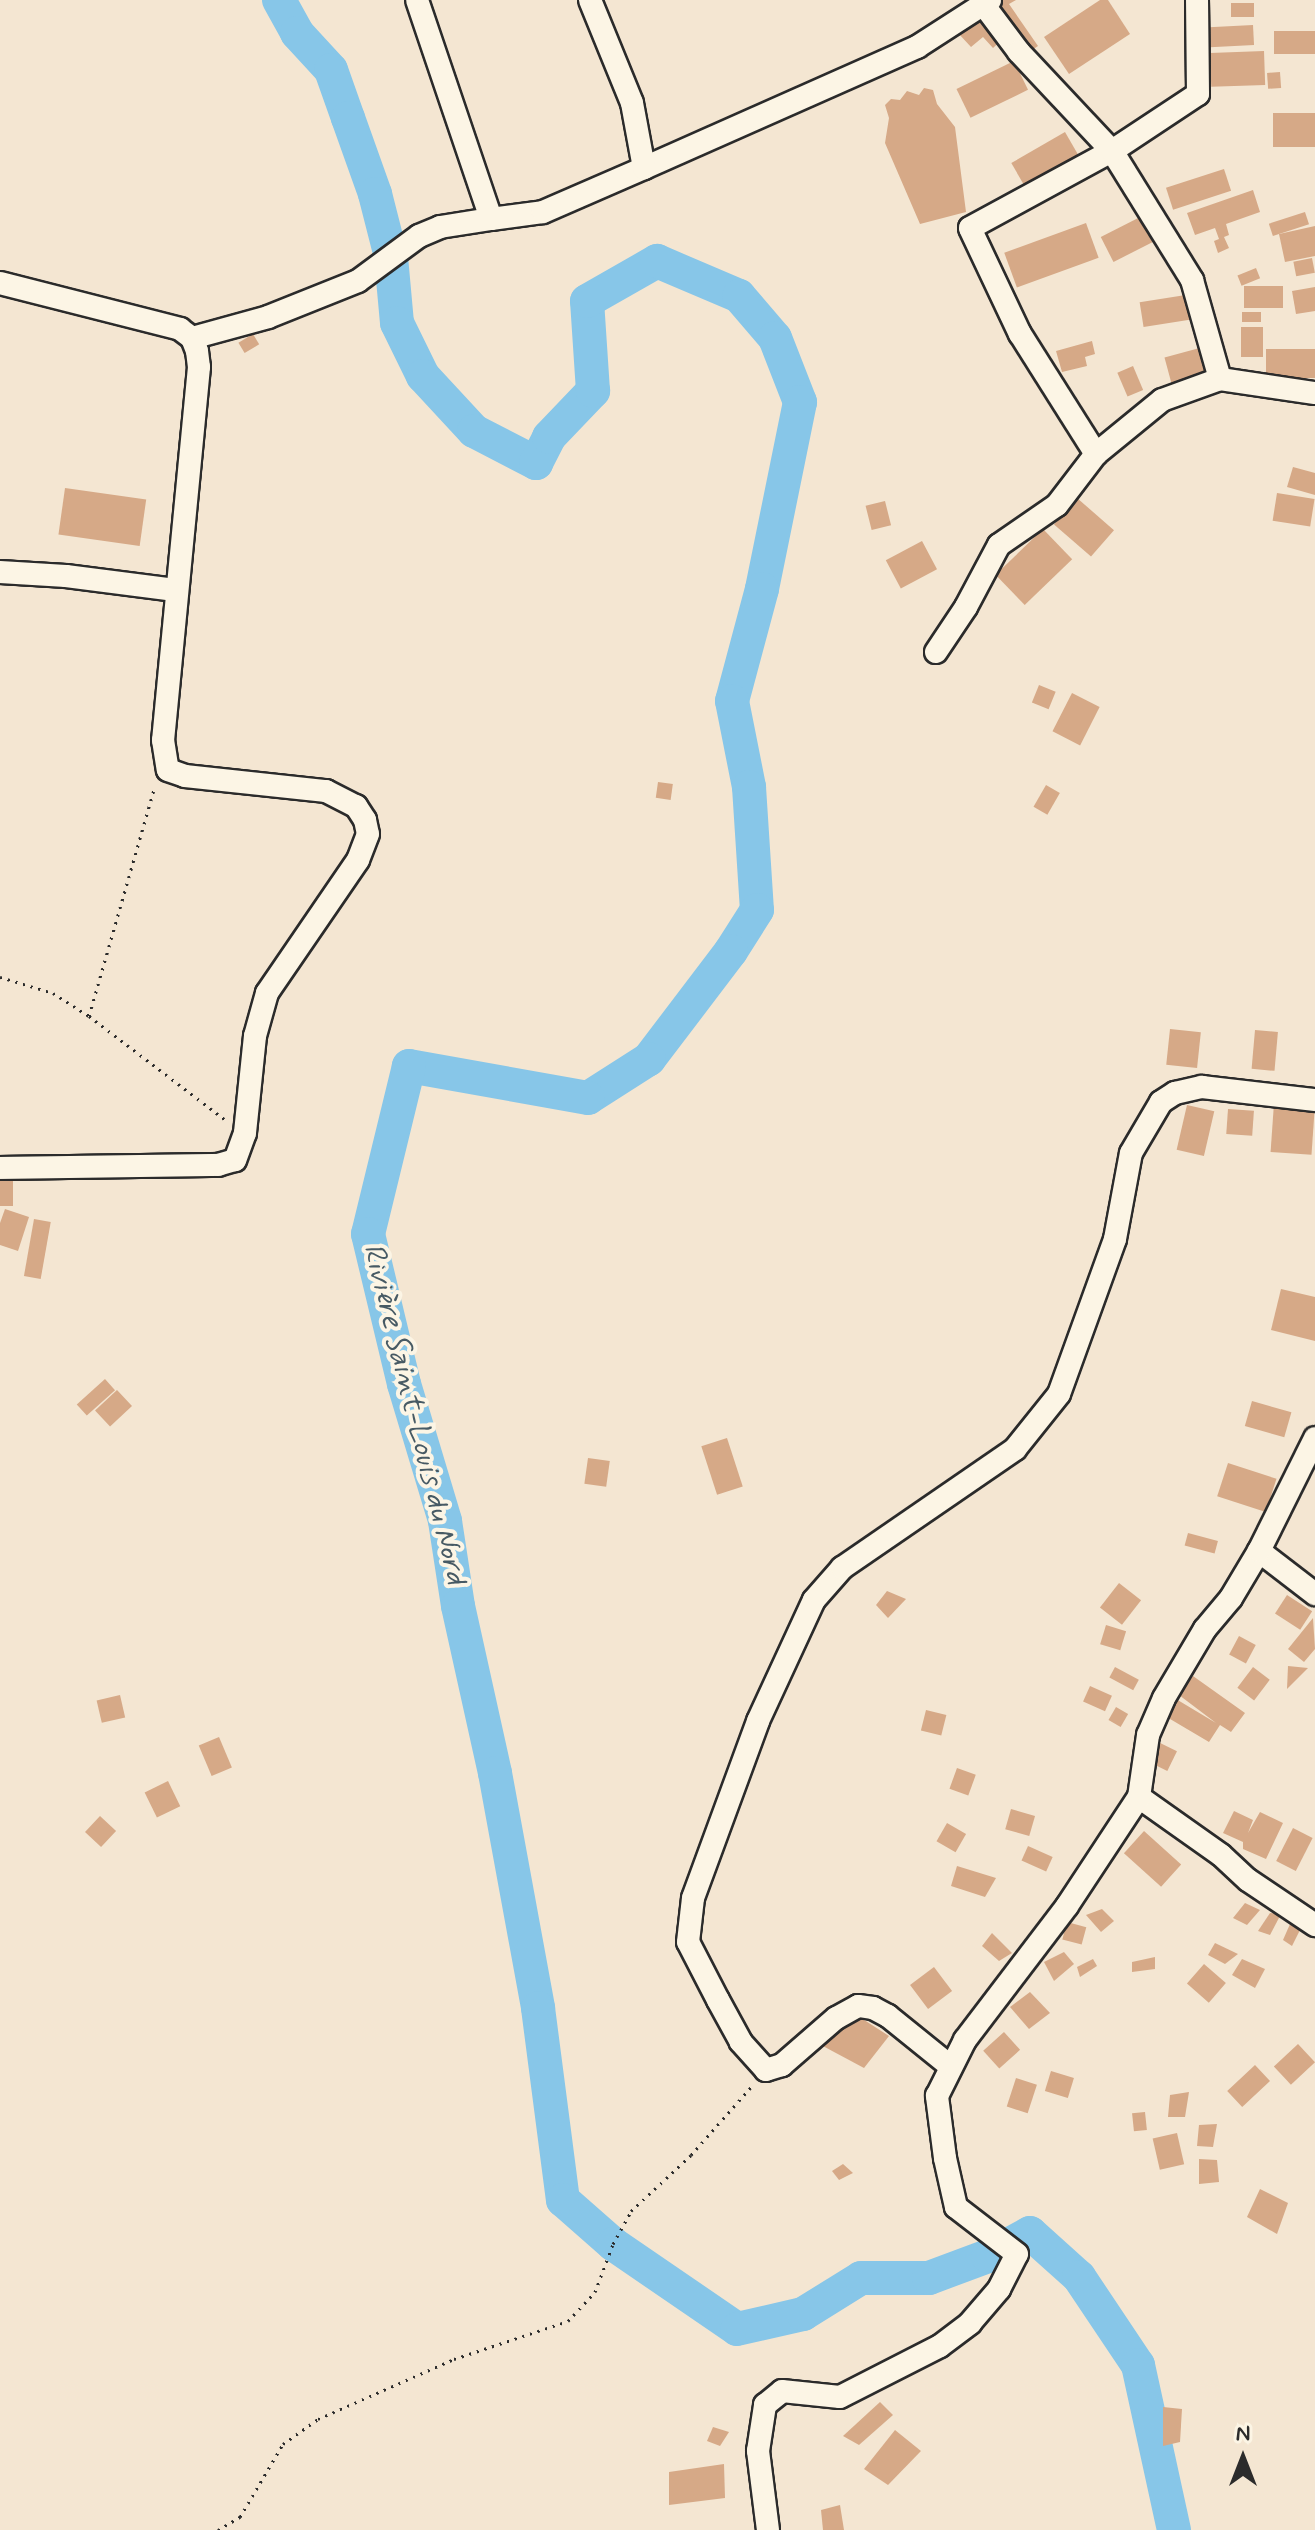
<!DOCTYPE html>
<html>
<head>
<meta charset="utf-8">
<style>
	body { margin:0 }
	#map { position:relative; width:1315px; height:2530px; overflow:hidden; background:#f4e6d2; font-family:Mynerve,sans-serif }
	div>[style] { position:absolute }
	.river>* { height:34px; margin:-17px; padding:0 17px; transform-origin:17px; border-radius:17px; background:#87c6e8 }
	.building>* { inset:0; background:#d6a987; transform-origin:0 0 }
	.path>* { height:3px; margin-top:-1.5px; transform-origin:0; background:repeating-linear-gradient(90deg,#2b2b2b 0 2px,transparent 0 8px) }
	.roads { filter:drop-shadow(2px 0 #2b2b2b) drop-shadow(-2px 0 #2b2b2b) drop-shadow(0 2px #2b2b2b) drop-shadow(0 -2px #2b2b2b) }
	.minor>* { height:22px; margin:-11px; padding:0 11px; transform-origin:11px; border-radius:11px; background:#fcf5e5 }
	span { translate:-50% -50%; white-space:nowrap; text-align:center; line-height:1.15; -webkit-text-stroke:8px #fcf5e5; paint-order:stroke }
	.water-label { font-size:30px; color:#475a64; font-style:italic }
	.north { position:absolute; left:1203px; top:2418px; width:80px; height:80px; -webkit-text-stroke:6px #fcf5e5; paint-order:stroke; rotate:0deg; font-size:22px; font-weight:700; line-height:32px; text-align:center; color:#2b2b2b }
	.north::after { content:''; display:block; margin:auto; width:28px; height:36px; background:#2b2b2b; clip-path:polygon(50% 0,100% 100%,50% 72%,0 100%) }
</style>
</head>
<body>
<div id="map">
	<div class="river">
		<div style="left:279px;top:0;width:38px;rotate:61deg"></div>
		<div style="left:297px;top:33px;width:50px;rotate:47.4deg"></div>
		<div style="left:331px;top:70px;width:51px;rotate:70.5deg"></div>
		<div style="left:348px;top:118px;width:81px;rotate:70.4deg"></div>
		<div style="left:375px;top:194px;width:65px;rotate:75.7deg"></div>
		<div style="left:391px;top:257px;width:66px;rotate:84.8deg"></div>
		<div style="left:397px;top:323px;width:59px;rotate:63.9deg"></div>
		<div style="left:423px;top:376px;width:75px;rotate:47.2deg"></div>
		<div style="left:474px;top:431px;width:70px;rotate:27.3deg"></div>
		<div style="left:536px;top:463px;width:29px;rotate:-63deg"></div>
		<div style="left:549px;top:437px;width:64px;rotate:-46.3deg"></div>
		<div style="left:593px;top:391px;width:90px;rotate:-93.8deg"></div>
		<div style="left:587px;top:301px;width:81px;rotate:-29.7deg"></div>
		<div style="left:657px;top:261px;width:89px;rotate:23.1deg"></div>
		<div style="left:739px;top:296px;width:55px;rotate:49.4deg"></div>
		<div style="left:775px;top:338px;width:69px;rotate:68.7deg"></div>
		<div style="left:800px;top:402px;width:191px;rotate:101.5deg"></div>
		<div style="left:762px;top:589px;width:116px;rotate:105deg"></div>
		<div style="left:732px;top:701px;width:88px;rotate:78.8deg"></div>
		<div style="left:749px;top:787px;width:123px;rotate:86.3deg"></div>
		<div style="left:757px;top:910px;width:49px;rotate:122.4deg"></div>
		<div style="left:731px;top:951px;width:136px;rotate:127.2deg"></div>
		<div style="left:649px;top:1059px;width:72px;rotate:147.4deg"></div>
		<div style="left:588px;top:1098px;width:182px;rotate:-169.9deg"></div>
		<div style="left:409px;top:1066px;width:173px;rotate:103.7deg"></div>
		<div style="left:368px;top:1234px;width:154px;rotate:76.5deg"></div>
		<div style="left:404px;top:1384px;width:143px;rotate:73.3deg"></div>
		<div style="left:445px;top:1521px;width:86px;rotate:81.3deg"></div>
		<div style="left:458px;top:1606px;width:171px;rotate:77.5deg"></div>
		<div style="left:495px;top:1773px;width:239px;rotate:79.6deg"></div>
		<div style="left:538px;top:2008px;width:194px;rotate:82.6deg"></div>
		<div style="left:563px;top:2200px;width:67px;rotate:41.3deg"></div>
		<div style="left:613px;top:2244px;width:150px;rotate:34.4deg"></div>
		<div style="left:737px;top:2329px;width:68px;rotate:-12.8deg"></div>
		<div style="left:803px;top:2314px;width:68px;rotate:-31.8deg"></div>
		<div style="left:861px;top:2278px;width:68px"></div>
		<div style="left:929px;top:2278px;width:63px;rotate:-20.4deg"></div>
		<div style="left:988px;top:2256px;width:48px;rotate:-28.7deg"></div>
		<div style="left:1030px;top:2233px;width:66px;rotate:41.9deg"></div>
		<div style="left:1079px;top:2277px;width:106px;rotate:56.2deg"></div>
		<div style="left:1138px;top:2365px;width:169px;rotate:77.7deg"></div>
	</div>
	<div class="building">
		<div style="clip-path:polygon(999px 0,1016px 0,1009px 4px,1038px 46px,1026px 54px,991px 5px)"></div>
		<div style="clip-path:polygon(1100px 0,1108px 0,1130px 34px,1069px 74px,1044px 37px)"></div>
		<div style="left:1231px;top:3px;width:23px;height:14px"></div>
		<div style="clip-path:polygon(981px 12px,1005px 37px,993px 48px,983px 37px,971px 47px,958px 33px)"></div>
		<div style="left:1253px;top:25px;width:20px;height:44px;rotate:87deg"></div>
		<div style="left:1315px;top:31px;width:23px;height:41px;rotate:90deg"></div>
		<div style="left:1264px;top:51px;width:34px;height:54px;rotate:88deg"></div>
		<div style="left:1014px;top:61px;width:32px;height:64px;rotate:64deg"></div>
		<div style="left:1280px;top:72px;width:16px;height:13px;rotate:86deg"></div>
		<div style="clip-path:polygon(924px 88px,933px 90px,937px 104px,955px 127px,966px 212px,920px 224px,885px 143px,889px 118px,885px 105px,891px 99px,900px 100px,907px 91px,919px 95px)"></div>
		<div style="left:1273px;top:113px;width:42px;height:34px"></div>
		<div style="left:1065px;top:132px;width:32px;height:62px;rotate:60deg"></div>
		<div style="left:1224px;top:169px;width:23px;height:61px;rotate:72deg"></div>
		<div style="clip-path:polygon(1253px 190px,1260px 212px,1226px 224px,1229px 235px,1224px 237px,1229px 248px,1218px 253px,1214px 241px,1219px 239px,1215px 228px,1195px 235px,1187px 213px)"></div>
		<div style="left:1305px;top:212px;width:13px;height:38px;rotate:72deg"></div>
		<div style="left:1148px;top:213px;width:28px;height:53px;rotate:63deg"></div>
		<div style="left:1086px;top:223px;width:37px;height:87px;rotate:70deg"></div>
		<div style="clip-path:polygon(1315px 226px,1315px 256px,1285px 262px,1279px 234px)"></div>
		<div style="left:1312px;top:258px;width:15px;height:19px;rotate:79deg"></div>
		<div style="left:1256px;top:268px;width:11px;height:20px;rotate:68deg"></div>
		<div style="left:1244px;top:286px;width:39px;height:22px"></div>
		<div style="clip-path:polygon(1315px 287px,1315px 311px,1296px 314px,1292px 291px)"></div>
		<div style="left:1192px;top:294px;width:25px;height:53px;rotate:81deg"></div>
		<div style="left:1242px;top:312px;width:19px;height:10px"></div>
		<div style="left:1241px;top:327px;width:22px;height:30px"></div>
		<div style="left:253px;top:334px;width:12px;height:17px;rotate:59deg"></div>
		<div style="clip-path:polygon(1092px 341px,1095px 354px,1085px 357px,1087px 366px,1062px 372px,1056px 351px)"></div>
		<div style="left:1207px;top:346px;width:31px;height:44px;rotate:75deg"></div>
		<div style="left:1315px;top:349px;width:29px;height:49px;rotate:90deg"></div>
		<div style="left:1133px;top:366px;width:26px;height:17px;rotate:67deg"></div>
		<div style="clip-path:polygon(1293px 467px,1315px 473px,1315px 495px,1287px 487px)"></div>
		<div style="left:65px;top:488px;width:82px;height:47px;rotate:8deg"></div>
		<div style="left:1277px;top:493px;width:38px;height:28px;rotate:9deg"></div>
		<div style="left:1077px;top:498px;width:49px;height:35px;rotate:41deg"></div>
		<div style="left:885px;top:501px;width:25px;height:20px;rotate:76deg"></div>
		<div style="left:1043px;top:529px;width:42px;height:66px;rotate:46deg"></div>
		<div style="left:922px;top:541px;width:32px;height:41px;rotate:62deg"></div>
		<div style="left:1039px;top:685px;width:18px;height:19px;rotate:22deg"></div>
		<div style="left:1072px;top:693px;width:31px;height:43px;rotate:27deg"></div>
		<div style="left:658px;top:782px;width:15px;height:16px;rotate:8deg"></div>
		<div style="left:1046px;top:785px;width:16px;height:25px;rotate:30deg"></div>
		<div style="left:1170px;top:1029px;width:31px;height:36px;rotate:6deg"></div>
		<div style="left:1255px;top:1030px;width:23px;height:39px;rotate:5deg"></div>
		<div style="left:1274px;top:1103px;width:41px;height:49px;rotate:4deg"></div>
		<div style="left:1187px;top:1105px;width:28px;height:46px;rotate:13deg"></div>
		<div style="left:1228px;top:1109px;width:26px;height:25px;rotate:4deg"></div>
		<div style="left:0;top:1174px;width:13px;height:32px"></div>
		<div style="clip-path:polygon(5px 1209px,29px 1217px,18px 1251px,0 1245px,0 1223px)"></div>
		<div style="left:34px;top:1219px;width:17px;height:58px;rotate:10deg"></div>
		<div style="clip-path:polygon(1281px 1289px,1315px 1297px,1315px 1341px,1271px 1330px)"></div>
		<div style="left:105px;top:1379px;width:15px;height:38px;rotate:48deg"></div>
		<div style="left:117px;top:1390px;width:22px;height:30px;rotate:47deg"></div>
		<div style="left:1252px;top:1401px;width:41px;height:26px;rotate:16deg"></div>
		<div style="left:727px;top:1438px;width:51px;height:27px;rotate:72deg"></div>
		<div style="left:588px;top:1458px;width:22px;height:26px;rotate:8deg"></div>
		<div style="left:1228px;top:1463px;width:51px;height:35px;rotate:18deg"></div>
		<div style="left:1188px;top:1533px;width:31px;height:13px;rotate:15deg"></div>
		<div style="left:1119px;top:1583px;width:28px;height:31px;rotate:38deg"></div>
		<div style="clip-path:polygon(887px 1591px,906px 1599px,888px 1618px,876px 1605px)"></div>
		<div style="left:1287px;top:1595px;width:30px;height:22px;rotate:33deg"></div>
		<div style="clip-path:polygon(1313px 1618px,1315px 1649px,1304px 1662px,1288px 1649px)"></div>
		<div style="left:1106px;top:1625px;width:21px;height:20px;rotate:17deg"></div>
		<div style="left:1239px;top:1636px;width:19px;height:21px;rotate:28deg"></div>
		<div style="clip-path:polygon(1288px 1666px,1308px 1668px,1287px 1689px)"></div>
		<div style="left:1115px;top:1667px;width:27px;height:12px;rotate:28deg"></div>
		<div style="left:1253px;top:1667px;width:21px;height:26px;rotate:37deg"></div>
		<div style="clip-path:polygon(1193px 1676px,1245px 1713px,1231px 1732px,1220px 1725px,1209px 1742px,1165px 1716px,1176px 1699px,1216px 1723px,1179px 1695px)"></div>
		<div style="left:1090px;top:1686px;width:24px;height:17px;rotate:24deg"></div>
		<div style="left:120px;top:1695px;width:23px;height:24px;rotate:77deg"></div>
		<div style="left:1116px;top:1707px;width:14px;height:15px;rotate:30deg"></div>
		<div style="left:926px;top:1710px;width:21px;height:21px;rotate:14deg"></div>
		<div style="left:219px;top:1737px;width:33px;height:22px;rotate:67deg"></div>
		<div style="left:1150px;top:1738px;width:30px;height:22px;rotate:26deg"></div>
		<div style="left:957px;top:1768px;width:20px;height:22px;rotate:20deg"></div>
		<div style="left:168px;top:1781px;width:28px;height:26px;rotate:64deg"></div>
		<div style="left:1011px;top:1809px;width:25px;height:21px;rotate:16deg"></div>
		<div style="clip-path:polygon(1234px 1811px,1253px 1820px,1248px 1833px,1260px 1812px,1283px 1823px,1266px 1859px,1243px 1849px,1243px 1842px,1223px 1833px)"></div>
		<div style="left:100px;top:1816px;width:22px;height:22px;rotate:43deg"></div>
		<div style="left:947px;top:1823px;width:22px;height:21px;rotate:30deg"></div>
		<div style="left:1293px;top:1828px;width:22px;height:37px;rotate:27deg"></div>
		<div style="left:1144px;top:1831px;width:50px;height:30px;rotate:42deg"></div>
		<div style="left:1028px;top:1846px;width:27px;height:16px;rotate:24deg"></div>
		<div style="clip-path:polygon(957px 1866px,996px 1878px,985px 1897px,951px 1886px)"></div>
		<div style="clip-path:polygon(1245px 1903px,1260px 1910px,1247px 1925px,1233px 1918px)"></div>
		<div style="clip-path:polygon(1102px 1909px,1114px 1921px,1101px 1932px,1086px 1915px)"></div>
		<div style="clip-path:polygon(1270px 1913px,1281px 1914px,1270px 1935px,1258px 1931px)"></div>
		<div style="clip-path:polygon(1294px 1915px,1306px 1918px,1292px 1946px,1283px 1940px)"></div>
		<div style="left:1067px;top:1922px;width:20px;height:18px;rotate:15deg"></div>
		<div style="clip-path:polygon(992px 1933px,1012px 1953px,999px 1961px,982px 1946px)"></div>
		<div style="clip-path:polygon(1215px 1943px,1238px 1954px,1225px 1964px,1208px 1955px)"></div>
		<div style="clip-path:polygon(1064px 1952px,1074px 1964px,1054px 1981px,1044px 1962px)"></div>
		<div style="clip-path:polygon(1155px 1957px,1155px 1969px,1132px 1972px,1132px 1962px)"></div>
		<div style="clip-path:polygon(1093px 1959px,1097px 1966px,1080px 1977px,1077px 1967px)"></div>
		<div style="clip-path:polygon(1242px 1959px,1265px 1969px,1255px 1988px,1232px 1975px)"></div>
		<div style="left:1204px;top:1964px;width:29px;height:26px;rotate:41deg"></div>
		<div style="left:934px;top:1967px;width:30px;height:30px;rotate:53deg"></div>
		<div style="clip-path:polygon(1030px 1992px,1050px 2013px,1029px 2029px,1010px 2007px)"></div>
		<div style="clip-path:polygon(858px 2016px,889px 2036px,864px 2068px,821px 2045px)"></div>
		<div style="left:1004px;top:2032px;width:24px;height:28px;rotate:48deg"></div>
		<div style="left:1298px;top:2044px;width:25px;height:33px;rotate:47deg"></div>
		<div style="left:1255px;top:2065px;width:22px;height:38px;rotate:47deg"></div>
		<div style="left:1051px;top:2071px;width:24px;height:21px;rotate:17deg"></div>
		<div style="left:1016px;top:2078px;width:22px;height:30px;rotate:18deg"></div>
		<div style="clip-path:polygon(1189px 2092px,1185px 2117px,1168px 2117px,1170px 2095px)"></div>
		<div style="left:1145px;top:2112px;width:18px;height:13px;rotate:84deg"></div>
		<div style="clip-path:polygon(1217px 2124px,1213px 2147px,1197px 2146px,1199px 2125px)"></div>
		<div style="left:1177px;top:2133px;width:32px;height:25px;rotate:77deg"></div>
		<div style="clip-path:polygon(1199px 2159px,1217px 2160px,1219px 2182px,1199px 2184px)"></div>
		<div style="clip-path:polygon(843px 2164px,853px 2173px,839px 2180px,832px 2171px)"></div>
		<div style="clip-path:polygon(1260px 2189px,1288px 2203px,1277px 2234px,1247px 2217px)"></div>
		<div style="clip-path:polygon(880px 2402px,893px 2415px,859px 2445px,843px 2436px)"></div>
		<div style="clip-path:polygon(1163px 2407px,1182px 2409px,1180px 2442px,1163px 2446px)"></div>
		<div style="clip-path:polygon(713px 2427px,729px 2432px,720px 2446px,707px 2441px)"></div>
		<div style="clip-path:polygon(895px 2430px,921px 2451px,888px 2485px,864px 2469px)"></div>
		<div style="clip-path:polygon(724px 2464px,725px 2498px,669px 2505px,669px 2472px)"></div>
		<div style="clip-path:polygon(840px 2505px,844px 2530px,823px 2530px,821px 2510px)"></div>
	</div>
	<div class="path">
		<div style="left:0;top:977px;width:55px;rotate:16.8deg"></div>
		<div style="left:53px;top:993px;width:43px;rotate:32.6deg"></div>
		<div style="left:89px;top:1016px;width:170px;rotate:37.3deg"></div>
		<div style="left:89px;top:1016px;width:239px;rotate:-74deg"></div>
		<div style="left:218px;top:2530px;width:26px;rotate:-31deg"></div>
		<div style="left:240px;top:2517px;width:85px;rotate:-59.5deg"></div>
		<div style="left:283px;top:2444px;width:43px;rotate:-35.5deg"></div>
		<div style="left:318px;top:2419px;width:149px;rotate:-23.8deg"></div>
		<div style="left:454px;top:2359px;width:120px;rotate:-18.4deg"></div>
		<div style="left:568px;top:2321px;width:40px;rotate:-47deg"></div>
		<div style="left:595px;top:2292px;width:51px;rotate:-69.4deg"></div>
		<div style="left:613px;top:2244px;width:38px;rotate:-61deg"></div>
		<div style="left:631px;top:2211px;width:82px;rotate:-43deg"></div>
		<div style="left:691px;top:2155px;width:92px;rotate:-48.5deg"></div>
	</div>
	<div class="roads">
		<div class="minor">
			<div style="left:417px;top:0;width:231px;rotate:71.3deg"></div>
			<div style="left:491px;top:219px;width:52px;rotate:-7.7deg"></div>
			<div style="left:543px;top:212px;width:110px;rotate:-23.5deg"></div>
			<div style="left:644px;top:168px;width:299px;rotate:-23.9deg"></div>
			<div style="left:917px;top:47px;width:87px;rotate:-32.8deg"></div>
			<div style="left:590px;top:0;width:111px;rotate:67.8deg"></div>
			<div style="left:632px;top:103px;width:66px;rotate:79.5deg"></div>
			<div style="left:983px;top:4px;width:60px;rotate:53.1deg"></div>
			<div style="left:1019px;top:52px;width:136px;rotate:46.8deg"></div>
			<div style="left:1112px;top:151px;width:152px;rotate:58.2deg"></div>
			<div style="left:1192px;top:280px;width:103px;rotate:74.2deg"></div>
			<div style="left:1220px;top:379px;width:96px;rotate:8.4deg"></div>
			<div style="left:0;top:283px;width:186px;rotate:14.3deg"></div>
			<div style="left:180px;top:329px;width:15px;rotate:37deg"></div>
			<div style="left:192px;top:338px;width:14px;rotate:69deg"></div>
			<div style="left:197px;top:351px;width:16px;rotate:83deg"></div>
			<div style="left:199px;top:367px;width:375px;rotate:95.5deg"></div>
			<div style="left:163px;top:740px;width:30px;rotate:81deg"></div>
			<div style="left:168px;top:770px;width:18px;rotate:19deg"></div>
			<div style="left:185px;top:776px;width:142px;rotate:6.1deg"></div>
			<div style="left:326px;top:791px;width:34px;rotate:27deg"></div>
			<div style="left:356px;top:806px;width:17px;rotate:57deg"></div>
			<div style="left:365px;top:820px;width:14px;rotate:78deg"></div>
			<div style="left:368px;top:834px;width:28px;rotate:111deg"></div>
			<div style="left:358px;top:860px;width:161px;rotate:124.4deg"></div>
			<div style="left:267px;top:993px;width:45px;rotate:105.6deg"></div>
			<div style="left:255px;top:1036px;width:98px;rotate:95.9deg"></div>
			<div style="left:245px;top:1133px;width:29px;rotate:110deg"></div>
			<div style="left:235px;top:1160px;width:18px;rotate:164deg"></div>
			<div style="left:218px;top:1165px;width:218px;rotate:179.2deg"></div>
			<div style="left:192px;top:338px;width:79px;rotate:-15.4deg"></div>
			<div style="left:268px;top:317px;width:97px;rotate:-21.8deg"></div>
			<div style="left:358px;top:281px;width:76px;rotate:-36.4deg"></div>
			<div style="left:419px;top:236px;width:23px;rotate:-23deg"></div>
			<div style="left:440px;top:227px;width:52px;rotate:-8.9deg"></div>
			<div style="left:1096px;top:454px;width:142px;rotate:-122.3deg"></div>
			<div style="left:1020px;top:334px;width:117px;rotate:-115.3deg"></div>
			<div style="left:970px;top:228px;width:162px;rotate:-28.5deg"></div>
			<div style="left:1112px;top:151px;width:103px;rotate:-33.5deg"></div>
			<div style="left:1198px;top:94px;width:94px;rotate:-90.6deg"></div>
			<div style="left:0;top:572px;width:66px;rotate:3.5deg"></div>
			<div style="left:66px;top:576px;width:110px;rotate:7.3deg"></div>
			<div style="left:936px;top:652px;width:54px;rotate:-56.3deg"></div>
			<div style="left:966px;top:607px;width:70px;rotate:-62deg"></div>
			<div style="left:999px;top:545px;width:70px;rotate:-34.6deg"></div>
			<div style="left:1057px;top:505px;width:64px;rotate:-52.6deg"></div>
			<div style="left:1096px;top:454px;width:85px;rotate:-39.3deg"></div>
			<div style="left:1162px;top:400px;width:62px;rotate:-19.9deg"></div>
			<div style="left:1259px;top:1551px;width:71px;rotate:37.5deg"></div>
			<div style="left:1139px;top:1797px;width:100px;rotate:35.3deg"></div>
			<div style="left:1221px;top:1855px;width:37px;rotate:43deg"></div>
			<div style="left:1248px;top:1880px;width:81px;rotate:33.9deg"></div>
			<div style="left:950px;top:2066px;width:80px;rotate:-141.1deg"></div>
			<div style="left:888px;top:2016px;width:17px;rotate:-152deg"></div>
			<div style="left:873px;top:2008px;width:15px;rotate:-172deg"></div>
			<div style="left:858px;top:2006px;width:25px;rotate:151deg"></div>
			<div style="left:836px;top:2018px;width:72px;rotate:139deg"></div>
			<div style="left:782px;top:2065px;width:17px;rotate:163deg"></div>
			<div style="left:766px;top:2070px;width:38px;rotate:-132deg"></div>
			<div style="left:741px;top:2042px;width:48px;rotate:-118.7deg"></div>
			<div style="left:718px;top:2000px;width:65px;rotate:-117.3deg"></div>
			<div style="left:688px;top:1942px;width:44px;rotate:-83.5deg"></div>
			<div style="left:693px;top:1898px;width:189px;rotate:-69.8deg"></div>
			<div style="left:758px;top:1721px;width:133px;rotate:-65.2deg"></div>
			<div style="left:814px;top:1600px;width:43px;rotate:-48.8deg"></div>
			<div style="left:842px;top:1568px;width:210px;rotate:-34.5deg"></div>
			<div style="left:1015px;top:1449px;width:70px;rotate:-51.3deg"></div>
			<div style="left:1059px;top:1394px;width:165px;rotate:-70.1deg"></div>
			<div style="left:1115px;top:1239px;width:87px;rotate:-79.5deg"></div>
			<div style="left:1131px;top:1153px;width:59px;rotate:-59.5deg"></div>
			<div style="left:1161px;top:1102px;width:17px;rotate:-33deg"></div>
			<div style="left:1175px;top:1093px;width:28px;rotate:-13deg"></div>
			<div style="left:1202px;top:1087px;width:114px;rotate:6.6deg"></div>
			<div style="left:768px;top:2530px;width:80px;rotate:-97.2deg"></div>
			<div style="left:758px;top:2451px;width:47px;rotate:-81.3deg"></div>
			<div style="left:765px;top:2405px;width:22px;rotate:-39deg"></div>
			<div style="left:782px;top:2391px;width:58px;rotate:5.9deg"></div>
			<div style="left:840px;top:2397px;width:112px;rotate:-27deg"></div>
			<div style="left:940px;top:2346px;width:38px;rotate:-37deg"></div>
			<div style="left:970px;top:2323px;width:45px;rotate:-49.5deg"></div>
			<div style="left:999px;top:2289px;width:39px;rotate:-63deg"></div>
			<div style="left:1017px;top:2254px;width:77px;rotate:-142.4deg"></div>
			<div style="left:956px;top:2207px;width:50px;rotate:-102.7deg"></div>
			<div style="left:945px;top:2158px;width:63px;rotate:-97.4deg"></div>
			<div style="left:937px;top:2096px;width:63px;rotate:-63.4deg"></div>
			<div style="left:965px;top:2040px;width:168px;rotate:-52.7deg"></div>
			<div style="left:1067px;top:1906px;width:131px;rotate:-56.6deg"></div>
			<div style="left:1139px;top:1797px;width:63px;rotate:-81.7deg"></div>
			<div style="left:1148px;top:1735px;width:40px;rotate:-66.6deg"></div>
			<div style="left:1164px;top:1698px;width:80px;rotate:-59.3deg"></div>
			<div style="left:1205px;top:1629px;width:40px;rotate:-50deg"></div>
			<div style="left:1231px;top:1598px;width:55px;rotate:-59.2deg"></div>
			<div style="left:1259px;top:1551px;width:126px;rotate:-63.6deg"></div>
		</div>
	</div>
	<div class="water-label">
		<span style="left:414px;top:1414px;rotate:76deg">Rivière Saint-Louis du Nord</span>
	</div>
	<div class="north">N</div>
</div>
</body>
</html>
